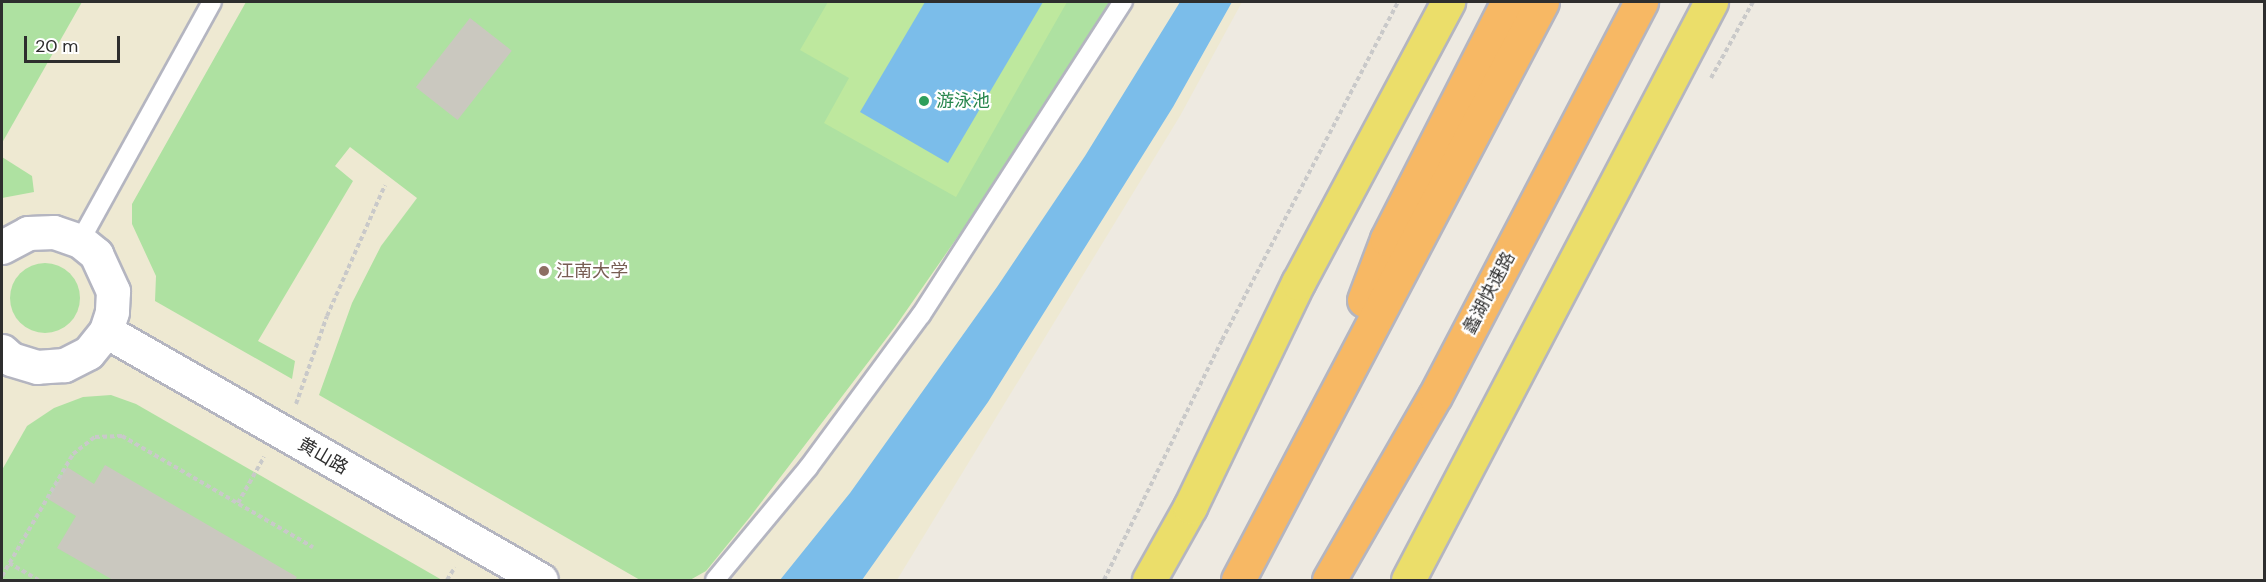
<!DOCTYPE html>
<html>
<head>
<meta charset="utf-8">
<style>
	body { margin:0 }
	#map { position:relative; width:2266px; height:582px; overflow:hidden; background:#eeeae1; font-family:"DM Sans","Noto Sans SC",sans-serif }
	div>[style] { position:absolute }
	.education>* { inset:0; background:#eee9d2 }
	.green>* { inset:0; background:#aee1a1 }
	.round { border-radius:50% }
	.pitch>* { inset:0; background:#bee89e }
	.water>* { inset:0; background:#7bbdea }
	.building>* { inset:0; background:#cac8bf; transform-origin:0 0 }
	.path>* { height:4px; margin-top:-2px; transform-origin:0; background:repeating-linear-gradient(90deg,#c9c9c9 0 4.5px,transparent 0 7.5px) }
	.roads { filter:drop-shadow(2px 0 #b4b5c0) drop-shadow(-2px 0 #b4b5c0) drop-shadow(0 2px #b4b5c0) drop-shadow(0 -2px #b4b5c0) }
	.lane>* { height:18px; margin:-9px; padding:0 9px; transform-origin:9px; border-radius:9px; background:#fff }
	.street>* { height:33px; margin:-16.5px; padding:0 16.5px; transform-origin:16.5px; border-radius:16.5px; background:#fff }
	.primary>* { height:33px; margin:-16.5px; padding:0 16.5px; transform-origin:16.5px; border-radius:16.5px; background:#ebde6a }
	.highway>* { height:33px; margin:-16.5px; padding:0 16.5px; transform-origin:16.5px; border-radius:16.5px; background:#f7b864 }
	.dots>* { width:16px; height:16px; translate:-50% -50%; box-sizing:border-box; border:3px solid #fff; border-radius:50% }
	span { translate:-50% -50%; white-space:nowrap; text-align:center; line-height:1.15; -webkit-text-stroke:4.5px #fff; paint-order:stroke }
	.leisure-label { font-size:18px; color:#27864d }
	.left { translate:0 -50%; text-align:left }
	.education-label { font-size:18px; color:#785e54 }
	.street-label { font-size:18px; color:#2e2e2e }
	.frame { position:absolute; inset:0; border:3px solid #2e2e2e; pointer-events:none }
	.scale { position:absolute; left:24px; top:36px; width:96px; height:27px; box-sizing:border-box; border:3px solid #2e2e2e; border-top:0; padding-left:8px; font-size:18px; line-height:21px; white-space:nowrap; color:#2e2e2e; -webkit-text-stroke:4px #fff; paint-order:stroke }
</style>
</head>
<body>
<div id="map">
	<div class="education">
		<div style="clip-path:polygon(2px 2px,1242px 2px,1180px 116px,897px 580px,2px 580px)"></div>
	</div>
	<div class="green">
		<div style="clip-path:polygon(2px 2px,82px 2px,2px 143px)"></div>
		<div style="clip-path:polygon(246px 2px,1111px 2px,968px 222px,895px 327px,750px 517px,706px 571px,690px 580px,640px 580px,319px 395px,352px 303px,381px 246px,417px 198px,350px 147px,335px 166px,353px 181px,258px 341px,295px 361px,292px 379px,155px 301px,156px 276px,132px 224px,132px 204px)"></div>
		<div style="clip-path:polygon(2px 157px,32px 176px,34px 192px,2px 198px)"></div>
		<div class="round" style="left:10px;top:263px;width:70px;height:70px"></div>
		<div style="clip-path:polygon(111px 395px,136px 404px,442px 580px,2px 580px,2px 470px,27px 426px,54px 408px,83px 397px)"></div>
	</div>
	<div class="pitch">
		<div style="clip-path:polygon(828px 2px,1067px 2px,956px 197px,824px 123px,849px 78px,800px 50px)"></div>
	</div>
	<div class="water">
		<div style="clip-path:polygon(925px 2px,1043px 2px,948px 163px,860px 112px)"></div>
		<div style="clip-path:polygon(1180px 2px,1232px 2px,1173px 107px,988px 402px,862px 580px,780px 580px,850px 493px,997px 287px,1085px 156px)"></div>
	</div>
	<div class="building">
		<div style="left:470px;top:18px;width:53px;height:88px;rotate:38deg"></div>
		<div style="clip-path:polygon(105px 465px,297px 577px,295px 580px,113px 580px,57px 548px,76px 516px,48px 499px,67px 467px,94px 484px)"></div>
	</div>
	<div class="path">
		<div style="left:1711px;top:78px;width:87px;rotate:-61.1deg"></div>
		<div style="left:296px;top:404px;width:93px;rotate:-70.6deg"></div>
		<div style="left:327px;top:316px;width:143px;rotate:-66.1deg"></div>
		<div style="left:238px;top:503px;width:53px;rotate:-60.5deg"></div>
		<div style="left:9px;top:563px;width:34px;rotate:30deg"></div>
		<div style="left:2px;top:576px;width:141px;rotate:-59.8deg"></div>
		<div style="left:73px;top:454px;width:28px;rotate:-38deg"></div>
		<div style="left:95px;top:437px;width:27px;rotate:-2deg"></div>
		<div style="left:122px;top:436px;width:221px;rotate:30.2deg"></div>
		<div style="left:447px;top:580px;width:15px;rotate:-58deg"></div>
		<div style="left:1104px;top:580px;width:267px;rotate:-63.8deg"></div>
		<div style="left:1222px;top:340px;width:381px;rotate:-62.5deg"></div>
	</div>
	<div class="roads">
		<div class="lane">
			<div style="left:80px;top:241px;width:273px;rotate:-61.1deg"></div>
			<div style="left:715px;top:580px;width:146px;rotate:-50.3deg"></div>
			<div style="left:808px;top:468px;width:190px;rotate:-53.6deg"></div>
			<div style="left:921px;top:315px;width:373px;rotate:-57.2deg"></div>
		</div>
		<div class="street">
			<div style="left:2px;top:247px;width:30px;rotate:-28deg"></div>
			<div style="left:28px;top:233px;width:26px;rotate:-2deg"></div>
			<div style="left:54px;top:232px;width:28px;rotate:19deg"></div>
			<div style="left:80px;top:241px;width:21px;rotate:39deg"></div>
			<div style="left:96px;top:254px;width:41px;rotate:65.3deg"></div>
			<div style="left:113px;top:291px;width:21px;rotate:93deg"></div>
			<div style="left:112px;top:312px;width:20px;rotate:108deg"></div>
			<div style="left:106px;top:331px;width:28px;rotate:129deg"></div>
			<div style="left:88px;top:353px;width:27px;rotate:153deg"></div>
			<div style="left:64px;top:365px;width:27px;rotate:176deg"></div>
			<div style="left:37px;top:367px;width:27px;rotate:-163deg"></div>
			<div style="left:11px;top:359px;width:12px;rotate:-138deg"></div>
			<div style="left:106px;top:331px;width:501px;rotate:29.79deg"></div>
		</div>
		<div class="primary">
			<div style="left:1149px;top:580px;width:84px;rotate:-60.7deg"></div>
			<div style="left:1190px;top:507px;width:249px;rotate:-64.3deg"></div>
			<div style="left:1298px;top:283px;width:319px;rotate:-61.9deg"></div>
			<div style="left:1408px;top:580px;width:653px;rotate:-62.34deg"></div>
		</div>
		<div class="highway">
			<div style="left:1364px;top:300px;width:65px;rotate:-69.3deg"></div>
			<div style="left:1387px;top:239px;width:266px;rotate:-63deg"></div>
			<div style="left:1238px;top:580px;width:653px;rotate:-62.26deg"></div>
			<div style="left:1329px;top:580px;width:212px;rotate:-60.1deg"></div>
			<div style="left:1435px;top:396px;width:445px;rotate:-62.4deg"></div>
		</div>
	</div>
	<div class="dots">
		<div style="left:924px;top:101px;background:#2e9e5b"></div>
		<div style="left:544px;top:271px;background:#8d6e63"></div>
	</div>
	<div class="leisure-label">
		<span class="left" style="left:936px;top:101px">游泳池</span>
	</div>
	<div class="education-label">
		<span class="left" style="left:556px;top:271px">江南大学</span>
	</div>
	<div class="street-label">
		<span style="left:1489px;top:293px;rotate:-62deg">蠡湖快速路</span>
		<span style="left:323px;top:456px;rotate:30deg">黄山路</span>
	</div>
	<div class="frame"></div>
	<div class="scale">20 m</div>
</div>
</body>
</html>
